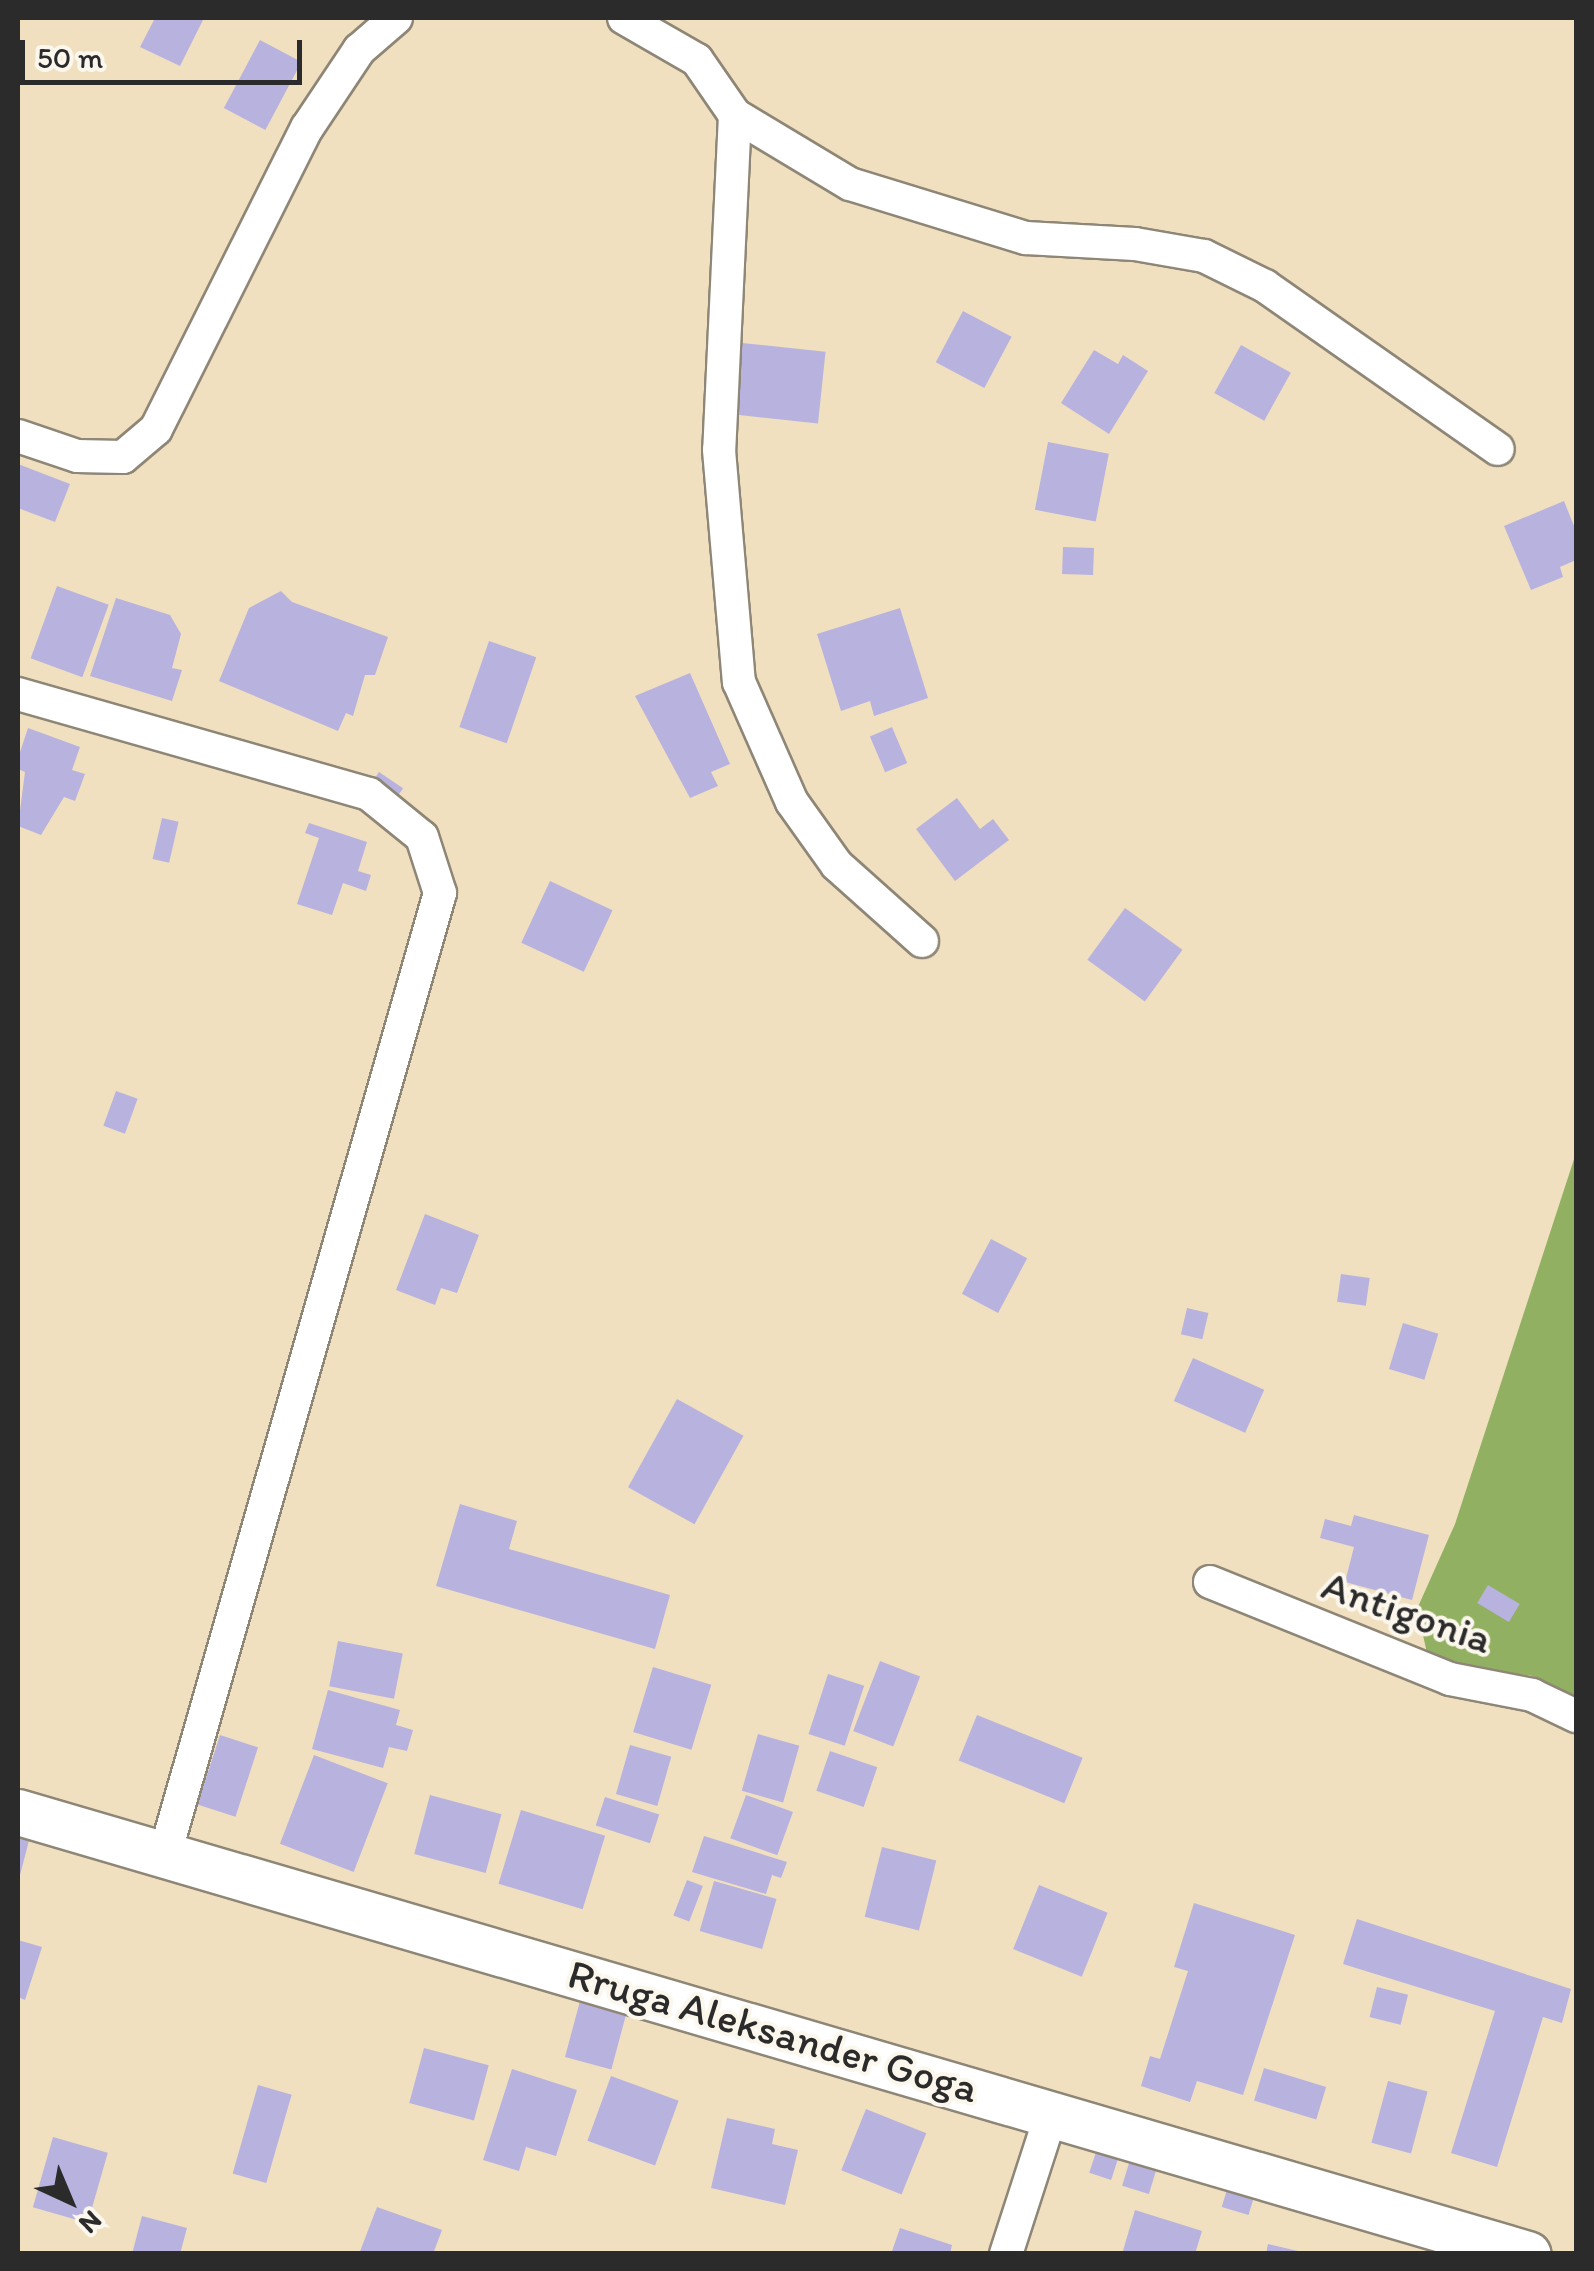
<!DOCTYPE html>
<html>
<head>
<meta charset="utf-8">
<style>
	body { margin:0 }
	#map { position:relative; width:1594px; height:2271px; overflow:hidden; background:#f0e0c0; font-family:Itim,sans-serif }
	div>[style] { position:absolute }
	.forest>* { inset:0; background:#92b062 }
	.building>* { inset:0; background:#b8b2df; transform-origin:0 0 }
	.roads { filter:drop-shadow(2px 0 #8e8676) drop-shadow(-2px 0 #8e8676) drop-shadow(0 2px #8e8676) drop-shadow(0 -2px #8e8676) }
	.minor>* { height:32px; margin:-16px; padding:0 16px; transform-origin:16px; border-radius:16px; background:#fff }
	.secondary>* { height:45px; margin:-22.5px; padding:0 22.5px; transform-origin:22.5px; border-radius:22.5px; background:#fff }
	span { translate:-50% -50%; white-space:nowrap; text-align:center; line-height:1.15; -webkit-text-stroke:8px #fbf7ec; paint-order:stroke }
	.street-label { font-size:42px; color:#2b2b2b }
	.frame { position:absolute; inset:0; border:20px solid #2b2b2b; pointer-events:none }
	.north { position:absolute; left:20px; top:2151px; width:100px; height:100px; -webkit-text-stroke:8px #fbf7ec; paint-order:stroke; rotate:136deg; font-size:28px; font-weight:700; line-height:40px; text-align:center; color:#2b2b2b }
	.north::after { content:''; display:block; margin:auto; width:35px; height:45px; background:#2b2b2b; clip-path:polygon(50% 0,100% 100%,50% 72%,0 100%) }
	.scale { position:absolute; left:20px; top:40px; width:282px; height:45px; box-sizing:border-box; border:5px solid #2b2b2b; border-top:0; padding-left:12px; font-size:30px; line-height:35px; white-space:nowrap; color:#2b2b2b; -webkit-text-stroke:8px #fbf7ec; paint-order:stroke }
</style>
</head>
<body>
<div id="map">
	<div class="forest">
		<div style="clip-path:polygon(1576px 1153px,1576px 1698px,1533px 1676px,1465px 1667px,1427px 1653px,1417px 1609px,1455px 1524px)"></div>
	</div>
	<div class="building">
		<div style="clip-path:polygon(155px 18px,204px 18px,180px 66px,140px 47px)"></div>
		<div style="left:260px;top:40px;width:47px;height:77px;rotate:28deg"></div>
		<div style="left:963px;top:311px;width:55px;height:58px;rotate:28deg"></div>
		<div style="left:742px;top:343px;width:84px;height:72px;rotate:6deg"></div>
		<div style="left:1241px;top:345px;width:57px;height:55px;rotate:29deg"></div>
		<div style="clip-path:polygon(1094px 350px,1118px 364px,1123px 355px,1148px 371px,1109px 434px,1061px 403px)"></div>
		<div style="left:1048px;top:442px;width:62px;height:69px;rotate:11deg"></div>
		<div style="clip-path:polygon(18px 464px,70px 484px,55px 522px,18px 508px)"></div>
		<div style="clip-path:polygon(1564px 501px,1576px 531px,1576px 560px,1560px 567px,1563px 577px,1531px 590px,1504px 526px)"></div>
		<div style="left:1063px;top:547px;width:31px;height:27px;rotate:2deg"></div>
		<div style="left:57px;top:586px;width:55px;height:77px;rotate:20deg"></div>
		<div style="clip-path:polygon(281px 591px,292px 602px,388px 637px,375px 675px,365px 675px,353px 716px,346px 713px,338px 731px,219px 681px,249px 608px)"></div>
		<div style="clip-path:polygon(116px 598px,170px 615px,181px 634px,172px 668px,182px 670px,172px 701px,90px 676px)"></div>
		<div style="clip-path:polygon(900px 608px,928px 698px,874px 716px,870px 701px,841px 711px,817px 634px)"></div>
		<div style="left:489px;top:641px;width:50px;height:91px;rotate:19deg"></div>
		<div style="clip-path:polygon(690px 673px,730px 764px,711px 772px,718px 786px,690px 798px,635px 696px)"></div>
		<div style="left:892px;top:727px;width:39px;height:24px;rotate:67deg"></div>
		<div style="clip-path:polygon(28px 728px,80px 747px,72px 770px,85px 774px,75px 801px,64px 797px,41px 835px,18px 826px,25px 772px,18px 769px,18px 758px)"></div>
		<div style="left:379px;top:772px;width:29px;height:24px;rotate:34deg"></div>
		<div style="clip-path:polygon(957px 798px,980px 829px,993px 819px,1009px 840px,955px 881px,916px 829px)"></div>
		<div style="left:162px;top:818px;width:17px;height:42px;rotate:13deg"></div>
		<div style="clip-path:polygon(309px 823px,367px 842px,358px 871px,371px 875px,366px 891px,343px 883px,332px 915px,297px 904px,319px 838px,305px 833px)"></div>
		<div style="left:550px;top:881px;width:69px;height:68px;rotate:25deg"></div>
		<div style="left:1125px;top:908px;width:71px;height:64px;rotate:36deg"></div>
		<div style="left:116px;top:1091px;width:23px;height:37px;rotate:20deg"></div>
		<div style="clip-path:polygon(425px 1214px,479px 1235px,457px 1293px,441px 1288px,435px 1305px,396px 1290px)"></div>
		<div style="left:991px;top:1239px;width:41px;height:62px;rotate:28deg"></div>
		<div style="left:1341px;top:1274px;width:29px;height:28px;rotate:8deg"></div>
		<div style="left:1187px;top:1308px;width:22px;height:27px;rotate:13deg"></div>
		<div style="left:1403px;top:1323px;width:37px;height:48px;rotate:17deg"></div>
		<div style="left:1193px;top:1358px;width:78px;height:47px;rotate:24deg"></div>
		<div style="left:677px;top:1399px;width:76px;height:101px;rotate:29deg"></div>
		<div style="clip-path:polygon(460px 1504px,517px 1521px,509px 1549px,670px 1595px,655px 1649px,436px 1586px)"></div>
		<div style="clip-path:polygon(1354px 1515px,1429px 1535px,1412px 1600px,1345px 1582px,1354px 1547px,1320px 1538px,1325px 1519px,1351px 1526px)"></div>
		<div style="left:1488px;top:1585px;width:37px;height:21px;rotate:31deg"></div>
		<div style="left:338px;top:1641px;width:66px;height:46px;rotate:11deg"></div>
		<div style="left:880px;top:1661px;width:43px;height:75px;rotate:21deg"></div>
		<div style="left:653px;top:1667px;width:61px;height:68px;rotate:17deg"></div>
		<div style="left:828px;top:1674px;width:38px;height:63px;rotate:18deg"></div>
		<div style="clip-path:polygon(328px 1690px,400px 1710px,396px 1725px,413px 1730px,407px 1751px,389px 1747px,383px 1768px,312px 1749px)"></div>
		<div style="left:977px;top:1715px;width:114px;height:49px;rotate:22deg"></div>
		<div style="left:758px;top:1734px;width:43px;height:59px;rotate:16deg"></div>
		<div style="left:220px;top:1735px;width:40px;height:73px;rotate:18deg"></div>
		<div style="left:630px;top:1745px;width:43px;height:51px;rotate:16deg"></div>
		<div style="left:830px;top:1751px;width:50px;height:42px;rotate:19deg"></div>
		<div style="left:314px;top:1755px;width:79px;height:95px;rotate:21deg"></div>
		<div style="left:430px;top:1795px;width:74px;height:61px;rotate:15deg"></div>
		<div style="left:746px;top:1795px;width:50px;height:46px;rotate:20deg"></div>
		<div style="left:605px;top:1797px;width:57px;height:30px;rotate:18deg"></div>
		<div style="left:521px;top:1810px;width:88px;height:77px;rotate:17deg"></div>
		<div style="clip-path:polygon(18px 1830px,31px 1833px,19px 1879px,18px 1879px)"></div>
		<div style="clip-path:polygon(704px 1836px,787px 1862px,781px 1878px,772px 1875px,766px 1894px,692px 1872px)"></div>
		<div style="left:882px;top:1847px;width:56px;height:72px;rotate:14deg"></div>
		<div style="left:687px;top:1880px;width:17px;height:38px;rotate:21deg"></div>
		<div style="left:714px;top:1881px;width:65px;height:52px;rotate:16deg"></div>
		<div style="left:1039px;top:1885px;width:74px;height:69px;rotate:22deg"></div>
		<div style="clip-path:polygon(1194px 1903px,1295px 1935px,1243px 2095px,1197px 2081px,1190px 2102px,1141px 2086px,1150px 2056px,1160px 2059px,1188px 1971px,1174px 1967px)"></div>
		<div style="clip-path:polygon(1357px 1919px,1571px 1989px,1562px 2023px,1543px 2017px,1497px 2167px,1451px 2153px,1495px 2011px,1343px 1964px)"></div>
		<div style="clip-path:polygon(18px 1940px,42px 1947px,25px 2000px,18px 1997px)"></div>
		<div style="left:1377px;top:1987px;width:32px;height:31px;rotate:14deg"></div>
		<div style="left:580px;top:2001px;width:48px;height:58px;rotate:15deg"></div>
		<div style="left:424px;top:2048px;width:67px;height:57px;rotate:15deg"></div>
		<div style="left:1264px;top:2068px;width:65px;height:34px;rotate:17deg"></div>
		<div style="clip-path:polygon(512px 2069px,577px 2090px,556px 2156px,526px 2147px,519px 2171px,483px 2160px)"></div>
		<div style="left:611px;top:2076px;width:72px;height:69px;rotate:20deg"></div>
		<div style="left:1388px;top:2081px;width:41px;height:64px;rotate:15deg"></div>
		<div style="left:258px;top:2085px;width:35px;height:92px;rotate:16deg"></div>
		<div style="left:866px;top:2109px;width:65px;height:66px;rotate:22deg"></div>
		<div style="clip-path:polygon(727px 2118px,775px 2129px,772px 2144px,798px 2150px,785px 2205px,711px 2188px)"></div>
		<div style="left:53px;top:2137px;width:57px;height:73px;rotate:16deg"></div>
		<div style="left:1097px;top:2149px;width:23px;height:25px;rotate:18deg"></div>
		<div style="left:1130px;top:2160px;width:28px;height:27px;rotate:17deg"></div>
		<div style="left:1229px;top:2183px;width:28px;height:25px;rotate:17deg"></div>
		<div style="clip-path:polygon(377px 2207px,442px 2230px,433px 2254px,359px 2254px)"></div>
		<div style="clip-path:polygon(1135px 2210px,1202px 2231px,1195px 2254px,1122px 2254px)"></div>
		<div style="clip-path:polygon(142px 2216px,187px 2228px,180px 2254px,132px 2254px)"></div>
		<div style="clip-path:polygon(900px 2228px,952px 2245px,950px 2254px,891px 2254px)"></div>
		<div style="clip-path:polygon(1268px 2244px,1302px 2252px,1302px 2254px,1266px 2254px)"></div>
	</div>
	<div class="roads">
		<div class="minor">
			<div style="left:624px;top:18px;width:84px;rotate:29.9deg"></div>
			<div style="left:697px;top:60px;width:67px;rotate:55.4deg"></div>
			<div style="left:735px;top:115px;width:134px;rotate:31deg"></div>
			<div style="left:850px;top:184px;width:184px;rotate:17.1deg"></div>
			<div style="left:1026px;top:238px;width:109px;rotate:3.2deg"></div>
			<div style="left:1135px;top:244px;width:70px;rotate:9.9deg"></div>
			<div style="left:1204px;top:256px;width:68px;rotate:26.2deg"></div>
			<div style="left:1265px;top:286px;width:284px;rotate:35deg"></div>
			<div style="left:735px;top:115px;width:335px;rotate:92.7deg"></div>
			<div style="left:719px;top:450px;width:233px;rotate:85.1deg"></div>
			<div style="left:739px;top:682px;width:131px;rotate:66.2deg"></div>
			<div style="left:792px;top:802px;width:77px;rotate:54.5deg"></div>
			<div style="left:837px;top:865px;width:114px;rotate:41.8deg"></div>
			<div style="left:18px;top:436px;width:62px;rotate:18.7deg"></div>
			<div style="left:77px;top:456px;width:46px;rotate:1.2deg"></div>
			<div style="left:123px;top:457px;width:43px;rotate:-40.3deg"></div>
			<div style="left:156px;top:429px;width:337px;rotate:-63.4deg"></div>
			<div style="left:307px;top:128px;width:94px;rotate:-56.3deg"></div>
			<div style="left:359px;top:50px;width:49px;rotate:-40.9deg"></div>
			<div style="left:18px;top:694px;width:365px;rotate:15.9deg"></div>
			<div style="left:369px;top:794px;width:68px;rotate:39.1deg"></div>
			<div style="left:422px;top:837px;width:59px;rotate:72.2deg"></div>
			<div style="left:440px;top:893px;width:1000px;rotate:105.97deg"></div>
			<div style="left:1210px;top:1582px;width:259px;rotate:22deg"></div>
			<div style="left:1450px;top:1679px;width:84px;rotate:11deg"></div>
			<div style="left:1532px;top:1695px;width:49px;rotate:25.5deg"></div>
			<div style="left:1006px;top:2254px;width:149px;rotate:-72.1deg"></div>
		</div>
		<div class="secondary">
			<div style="left:18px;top:1812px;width:1573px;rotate:16.32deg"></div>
		</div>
	</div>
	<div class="street-label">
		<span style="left:1407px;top:1612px;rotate:19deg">Antigonia</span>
		<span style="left:773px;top:2031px;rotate:16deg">Rruga Aleksander Goga</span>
	</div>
	<div class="frame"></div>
	<div class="north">N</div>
	<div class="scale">50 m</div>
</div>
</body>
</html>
